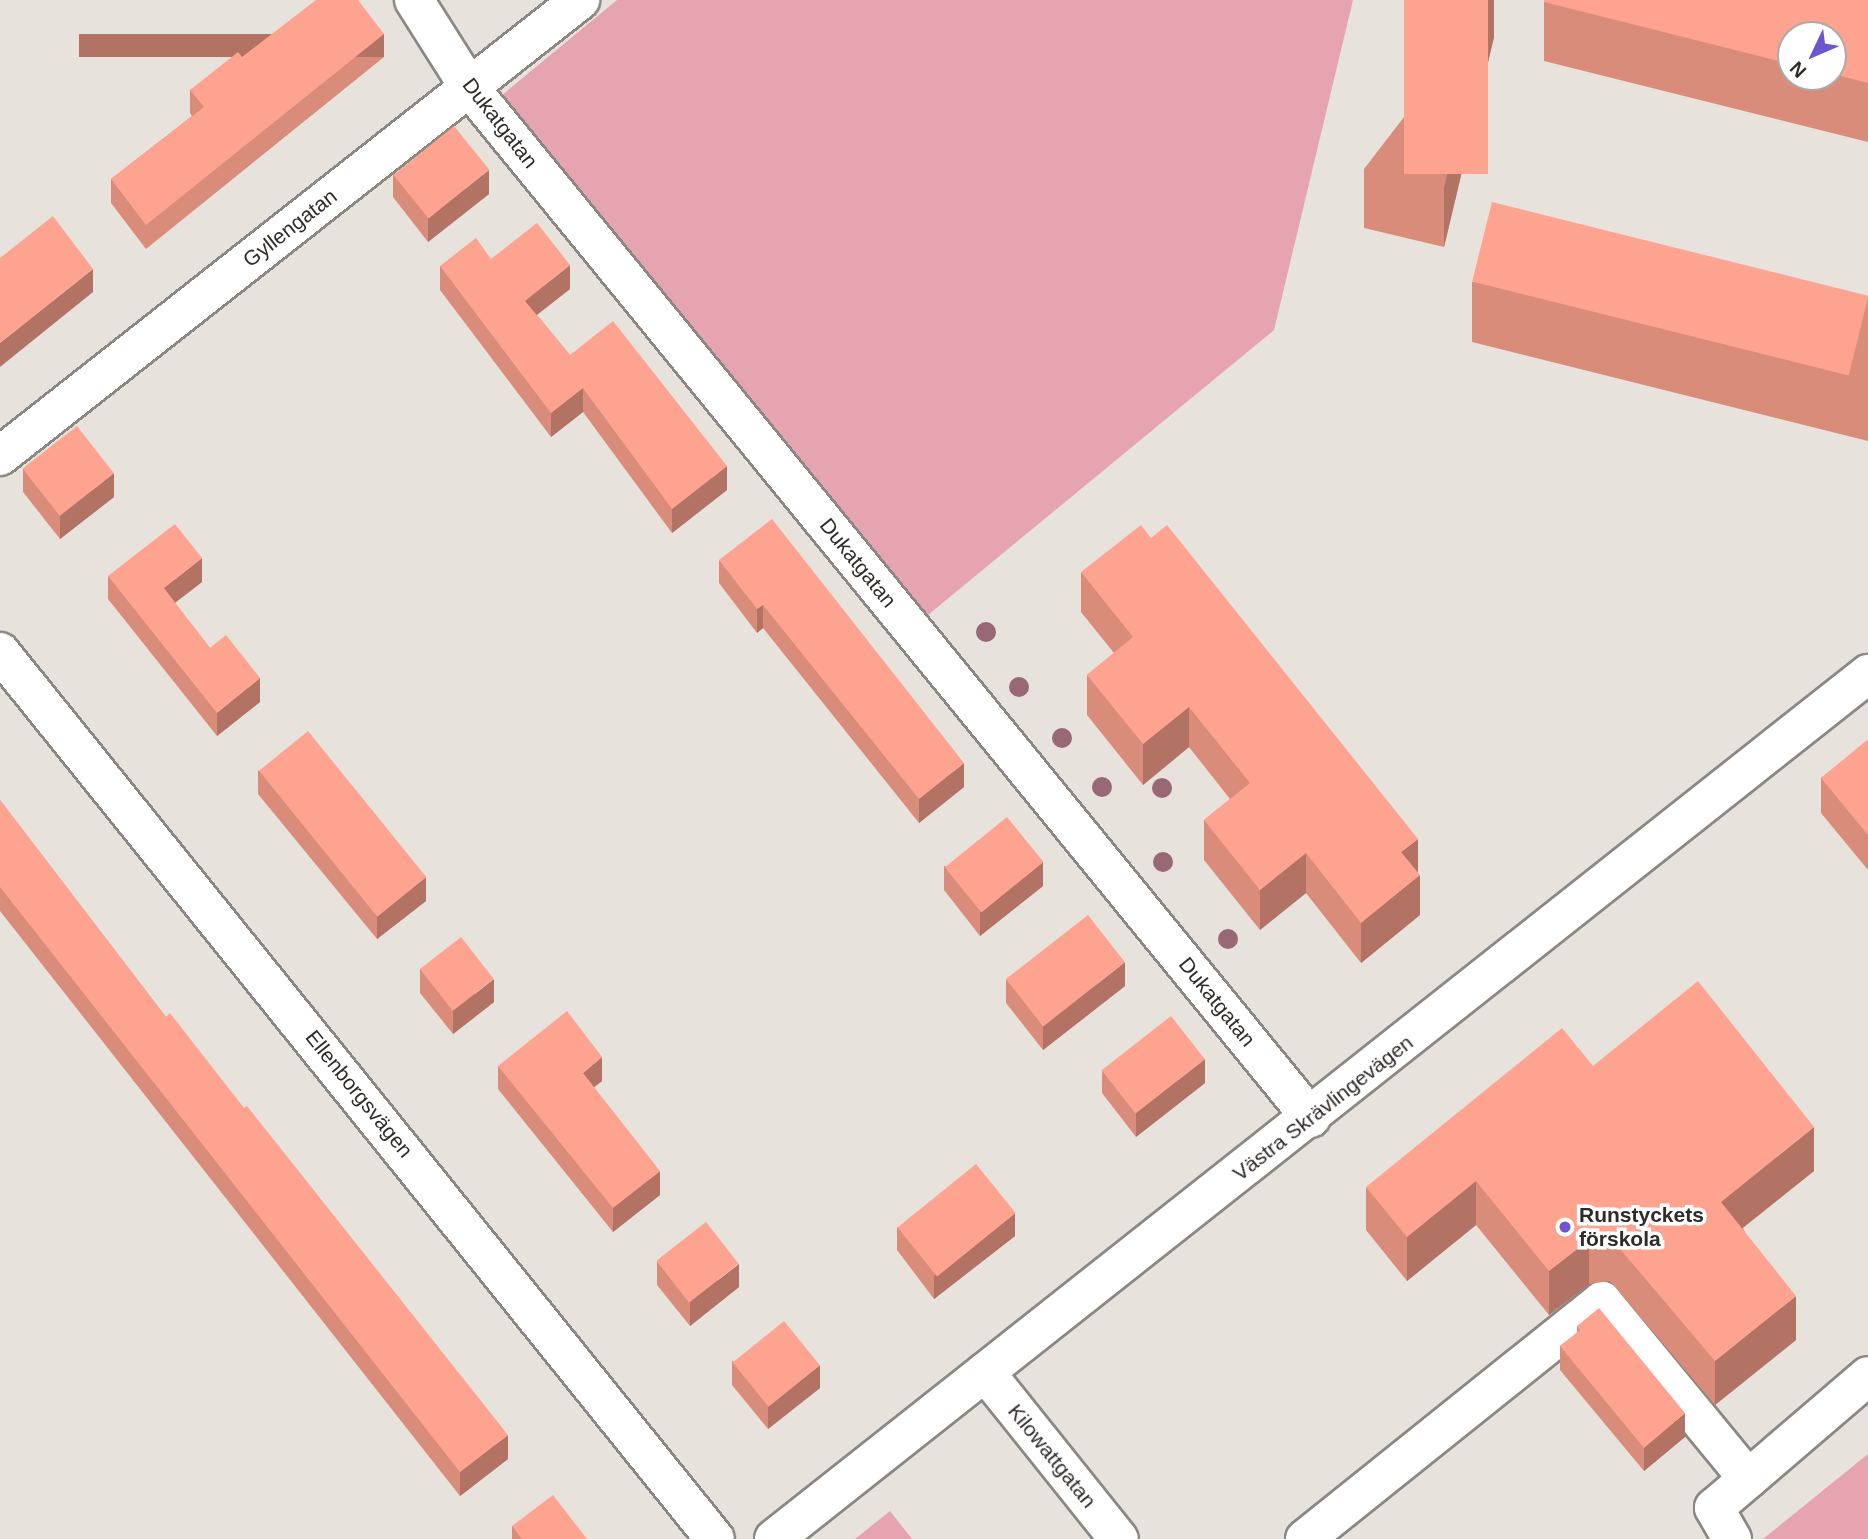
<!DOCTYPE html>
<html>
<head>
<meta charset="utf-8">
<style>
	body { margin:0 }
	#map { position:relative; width:1868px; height:1539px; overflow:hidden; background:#e8e2dd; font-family:Helvetica,sans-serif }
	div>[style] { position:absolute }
	.green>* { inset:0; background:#e6a4b0 }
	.roads { filter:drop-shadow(2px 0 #8d8783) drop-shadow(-2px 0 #8d8783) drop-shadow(0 2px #8d8783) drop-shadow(0 -2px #8d8783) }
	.minor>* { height:38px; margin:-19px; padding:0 19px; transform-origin:19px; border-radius:19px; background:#fff }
	.trees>* { width:20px; height:20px; margin:-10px; border-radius:50%; background:#996877 }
	.wall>* { inset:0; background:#da8c7b }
	.shaded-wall>* { inset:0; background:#b27264; transform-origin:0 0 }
	.building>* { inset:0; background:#fea38f; transform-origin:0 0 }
	.dots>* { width:19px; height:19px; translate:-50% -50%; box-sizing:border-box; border:4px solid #fff; border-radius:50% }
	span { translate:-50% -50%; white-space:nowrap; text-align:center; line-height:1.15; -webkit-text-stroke:7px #fff; paint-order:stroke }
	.street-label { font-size:21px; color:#2e2b29 }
	.poi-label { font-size:21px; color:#2e2b29; font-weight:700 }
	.left { translate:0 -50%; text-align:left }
	.north { position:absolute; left:1777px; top:21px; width:70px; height:70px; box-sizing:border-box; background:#fff; border:2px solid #abaaa9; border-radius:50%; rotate:226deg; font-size:19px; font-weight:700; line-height:28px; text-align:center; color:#2e2b29 }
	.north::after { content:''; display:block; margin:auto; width:24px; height:32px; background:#6c55cf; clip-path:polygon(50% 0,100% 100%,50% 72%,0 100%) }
</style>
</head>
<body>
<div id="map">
	<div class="green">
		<div style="clip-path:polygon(617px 0,1353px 0,1274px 330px,928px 615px,502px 95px)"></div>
		<div style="clip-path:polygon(1868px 1454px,1868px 1539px,1763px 1539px)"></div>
		<div style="clip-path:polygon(890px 1511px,912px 1539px,855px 1539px)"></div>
	</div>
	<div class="roads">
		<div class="minor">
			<div style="left:414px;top:0;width:103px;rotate:57.7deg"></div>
			<div style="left:469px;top:87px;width:1331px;rotate:50.76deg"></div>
			<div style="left:0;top:456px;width:738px;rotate:-38.17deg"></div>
			<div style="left:0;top:652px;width:1139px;rotate:51.13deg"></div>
			<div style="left:985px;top:1372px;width:214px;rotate:51.3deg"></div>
			<div style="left:774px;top:1539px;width:1395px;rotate:-38.33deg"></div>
			<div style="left:1305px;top:1539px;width:381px;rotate:-38.7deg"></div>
			<div style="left:1602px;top:1301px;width:230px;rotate:50.6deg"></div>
			<div style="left:1748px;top:1479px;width:158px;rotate:-40.6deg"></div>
			<div style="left:1732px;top:1539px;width:36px;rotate:-120deg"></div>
			<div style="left:1714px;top:1508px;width:45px;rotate:-40.5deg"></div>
		</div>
	</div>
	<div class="trees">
		<div style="left:986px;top:632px"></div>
		<div style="left:1019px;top:687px"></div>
		<div style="left:1062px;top:738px"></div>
		<div style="left:1102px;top:787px"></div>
		<div style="left:1162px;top:788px"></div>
		<div style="left:1163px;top:862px"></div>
		<div style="left:1228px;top:939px"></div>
	</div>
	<div class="wall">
		<div style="clip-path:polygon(1494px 0,1494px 37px,1444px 247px,1364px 228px,1364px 169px)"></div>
		<div style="clip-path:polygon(evenodd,1868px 0,1868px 142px,1544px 61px,1544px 2px,1868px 0,1791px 35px,1833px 35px,1833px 77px,1791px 77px,1791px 35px)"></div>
		<div style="clip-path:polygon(242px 57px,384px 57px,146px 249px,111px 203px,111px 179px,192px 116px,190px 113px,190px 90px)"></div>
		<div style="clip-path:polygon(393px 174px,489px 194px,428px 242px,393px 197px)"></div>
		<div style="clip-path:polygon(491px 259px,570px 289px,537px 315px,570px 355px,727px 490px,672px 533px,583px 412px,551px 437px,440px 290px,440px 266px)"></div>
		<div style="clip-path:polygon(1472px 282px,1868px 297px,1868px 441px,1472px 342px)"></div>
		<div style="clip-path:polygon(23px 469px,114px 497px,60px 539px,23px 492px)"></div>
		<div style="clip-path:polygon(719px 560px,964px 787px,919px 823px,763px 628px,757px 633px,719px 583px)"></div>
		<div style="clip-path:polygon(1081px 572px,1418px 872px,1420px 915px,1361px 963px,1306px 893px,1260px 930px,1204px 860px,1204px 820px,1230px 799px,1189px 747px,1143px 785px,1087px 715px,1087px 675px,1114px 653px,1081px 612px)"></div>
		<div style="clip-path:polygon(108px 576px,202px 582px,175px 603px,210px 648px,260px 702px,217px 736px,108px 599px)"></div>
		<div style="clip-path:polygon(1868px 741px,1868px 870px,1821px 813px,1821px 778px)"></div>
		<div style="clip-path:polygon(258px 770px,426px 901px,377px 939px,258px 794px)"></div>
		<div style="clip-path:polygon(0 800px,166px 1017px,508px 1459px,460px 1496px,0 911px)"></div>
		<div style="clip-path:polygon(944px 866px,1043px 886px,980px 936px,944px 890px)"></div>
		<div style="clip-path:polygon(420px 969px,494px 1002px,453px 1034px,420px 993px)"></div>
		<div style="clip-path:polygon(1006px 979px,1125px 986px,1043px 1050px,1006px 1003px)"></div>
		<div style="clip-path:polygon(498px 1066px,602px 1081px,594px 1087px,660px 1195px,613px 1232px,498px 1089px)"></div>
		<div style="clip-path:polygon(1593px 1066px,1814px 1171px,1743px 1228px,1796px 1340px,1715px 1405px,1610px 1281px,1589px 1284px,1549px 1315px,1476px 1225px,1407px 1281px,1366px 1230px,1366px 1187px)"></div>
		<div style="clip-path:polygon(1102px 1070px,1205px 1083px,1136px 1137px,1102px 1093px)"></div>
		<div style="clip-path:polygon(897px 1227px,1015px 1236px,934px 1299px,897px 1250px)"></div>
		<div style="clip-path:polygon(657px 1261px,739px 1287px,690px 1326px,657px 1285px)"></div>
		<div style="clip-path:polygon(1577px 1326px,1685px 1437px,1644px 1471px,1560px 1370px,1560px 1346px,1577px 1333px)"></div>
		<div style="clip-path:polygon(732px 1361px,820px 1388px,768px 1429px,732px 1385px)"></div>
		<div style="clip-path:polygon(512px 1526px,587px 1539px,512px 1539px)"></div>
	</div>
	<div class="shaded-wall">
		<div style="clip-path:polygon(1488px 0,1494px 0,1494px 37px,1444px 247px,1444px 188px)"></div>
		<div style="left:384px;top:34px;width:23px;height:305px;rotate:90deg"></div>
		<div style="clip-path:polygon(489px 170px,489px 194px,428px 242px,428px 218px)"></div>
		<div style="clip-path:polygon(570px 265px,570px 289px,525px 324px,525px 301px)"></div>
		<div style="clip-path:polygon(93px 269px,93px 292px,0 367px,0 343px)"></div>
		<div style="clip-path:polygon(583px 388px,583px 412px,551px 437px,551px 413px)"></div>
		<div style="clip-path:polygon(727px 466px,727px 490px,672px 533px,672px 509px)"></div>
		<div style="clip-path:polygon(114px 473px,114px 497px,60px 539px,60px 516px)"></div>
		<div style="clip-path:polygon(202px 558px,202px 582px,164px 611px,164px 588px)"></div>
		<div style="clip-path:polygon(763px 605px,763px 628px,757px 633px,757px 609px)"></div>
		<div style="clip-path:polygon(260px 678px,260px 702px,217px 736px,217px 713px)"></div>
		<div style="clip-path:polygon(1189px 707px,1189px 747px,1143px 785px,1143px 744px)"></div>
		<div style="clip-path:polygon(964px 763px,964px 787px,919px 823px,919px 799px)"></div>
		<div style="clip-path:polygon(1418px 839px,1418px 877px,1420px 875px,1420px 915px,1361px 963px,1361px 923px,1401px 852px)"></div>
		<div style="clip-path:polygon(1306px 853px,1306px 893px,1260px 930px,1260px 890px)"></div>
		<div style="clip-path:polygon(1043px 862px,1043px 886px,980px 936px,980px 912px)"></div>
		<div style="clip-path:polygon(426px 877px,426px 901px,377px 939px,377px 915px)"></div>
		<div style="clip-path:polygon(1125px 962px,1125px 986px,1043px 1050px,1043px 1027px)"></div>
		<div style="clip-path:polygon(494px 979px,494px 1002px,453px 1034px,453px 1011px)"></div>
		<div style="clip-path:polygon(602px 1057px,602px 1081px,583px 1096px,583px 1073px)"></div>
		<div style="clip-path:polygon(1205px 1059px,1205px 1083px,1136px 1137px,1136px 1113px)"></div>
		<div style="clip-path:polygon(1814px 1127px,1814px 1171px,1721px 1245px,1721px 1202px)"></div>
		<div style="clip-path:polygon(660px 1171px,660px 1195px,613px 1232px,613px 1208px)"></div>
		<div style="clip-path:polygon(1476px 1181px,1476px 1225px,1407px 1281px,1407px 1237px)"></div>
		<div style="clip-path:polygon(1015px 1213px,1015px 1236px,934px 1299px,934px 1276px)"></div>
		<div style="clip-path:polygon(1589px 1240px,1589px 1284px,1549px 1315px,1549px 1271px)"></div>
		<div style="clip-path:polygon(739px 1264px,739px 1287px,690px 1326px,690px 1302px)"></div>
		<div style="clip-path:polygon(1796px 1296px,1796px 1340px,1715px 1405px,1715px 1361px)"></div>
		<div style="clip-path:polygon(820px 1365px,820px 1388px,768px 1429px,768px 1406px)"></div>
		<div style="clip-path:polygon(1685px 1413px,1685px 1437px,1644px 1471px,1644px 1448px)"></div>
		<div style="clip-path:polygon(508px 1435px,508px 1459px,460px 1496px,460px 1472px)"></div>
	</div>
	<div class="building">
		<div style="clip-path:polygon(316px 0,358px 0,384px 34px,146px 225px,111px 179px,204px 107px,190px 90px,238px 52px,242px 57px)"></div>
		<div style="left:1404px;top:0;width:84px;height:174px"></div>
		<div style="clip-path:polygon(1544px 0,1868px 0,1868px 83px,1833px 74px,1833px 35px,1791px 35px,1791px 64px,1544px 2px)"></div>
		<div style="left:454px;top:126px;width:56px;height:78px;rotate:51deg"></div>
		<div style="left:1492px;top:202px;width:388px;height:82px;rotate:14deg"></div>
		<div style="clip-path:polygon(53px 216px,93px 269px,0 343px,0 258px)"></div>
		<div style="clip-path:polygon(537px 223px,570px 265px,525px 301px,570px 355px,613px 321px,727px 466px,672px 509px,583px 388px,551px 413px,440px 266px,476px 238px,491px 259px)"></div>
		<div style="left:77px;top:426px;width:60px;height:69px;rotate:52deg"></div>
		<div style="clip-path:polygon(772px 519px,964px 763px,919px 799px,763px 605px,757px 609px,719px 560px)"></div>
		<div style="clip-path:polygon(175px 524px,202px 558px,164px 588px,210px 648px,226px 635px,260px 678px,217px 713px,108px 576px)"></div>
		<div style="clip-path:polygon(1141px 525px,1151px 538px,1167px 525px,1418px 839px,1401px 852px,1420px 875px,1361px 923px,1306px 853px,1260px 890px,1204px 820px,1250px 783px,1189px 707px,1143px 744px,1087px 675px,1133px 637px,1081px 572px)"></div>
		<div style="left:308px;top:731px;width:188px;height:63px;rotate:51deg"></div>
		<div style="clip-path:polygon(1867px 740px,1868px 741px,1868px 835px,1821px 778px)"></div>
		<div style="clip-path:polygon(0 800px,166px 1017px,170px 1013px,244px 1108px,247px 1106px,508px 1435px,460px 1472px,0 887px)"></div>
		<div style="left:1007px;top:817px;width:58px;height:80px;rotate:51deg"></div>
		<div style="left:1088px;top:915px;width:60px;height:104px;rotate:52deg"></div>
		<div style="left:461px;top:937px;width:53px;height:52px;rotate:52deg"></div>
		<div style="clip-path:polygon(1698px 981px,1814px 1127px,1721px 1202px,1796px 1296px,1715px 1361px,1610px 1237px,1589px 1240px,1549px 1271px,1476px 1181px,1407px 1237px,1366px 1187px,1562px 1028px,1593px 1066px)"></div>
		<div style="clip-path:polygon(567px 1011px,602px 1057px,583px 1073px,660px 1171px,613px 1208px,498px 1066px)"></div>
		<div style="left:1171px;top:1016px;width:55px;height:88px;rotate:52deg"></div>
		<div style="left:976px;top:1164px;width:63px;height:101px;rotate:51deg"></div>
		<div style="left:706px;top:1222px;width:53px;height:63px;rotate:52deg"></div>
		<div style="clip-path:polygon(1599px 1308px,1685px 1413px,1644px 1448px,1560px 1346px,1580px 1330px,1577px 1326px)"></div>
		<div style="left:784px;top:1321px;width:57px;height:66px;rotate:51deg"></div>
		<div style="clip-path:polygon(553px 1495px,587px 1539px,522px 1539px,512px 1526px)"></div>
	</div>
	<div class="dots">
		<div style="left:1565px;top:1227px;background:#6c55cf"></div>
	</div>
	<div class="street-label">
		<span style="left:500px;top:123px;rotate:52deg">Dukatgatan</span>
		<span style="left:290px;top:228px;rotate:-38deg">Gyllengatan</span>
		<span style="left:858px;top:563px;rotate:51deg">Dukatgatan</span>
		<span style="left:1217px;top:1002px;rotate:51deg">Dukatgatan</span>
		<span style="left:359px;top:1094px;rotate:51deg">Ellenborgsvägen</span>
		<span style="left:1323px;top:1108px;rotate:-38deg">Västra Skrävlingevägen</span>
		<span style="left:1052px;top:1456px;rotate:51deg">Kilowattgatan</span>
	</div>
	<div class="poi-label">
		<span class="left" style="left:1579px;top:1227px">Runstyckets<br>förskola</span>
	</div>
	<div class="north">N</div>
</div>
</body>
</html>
